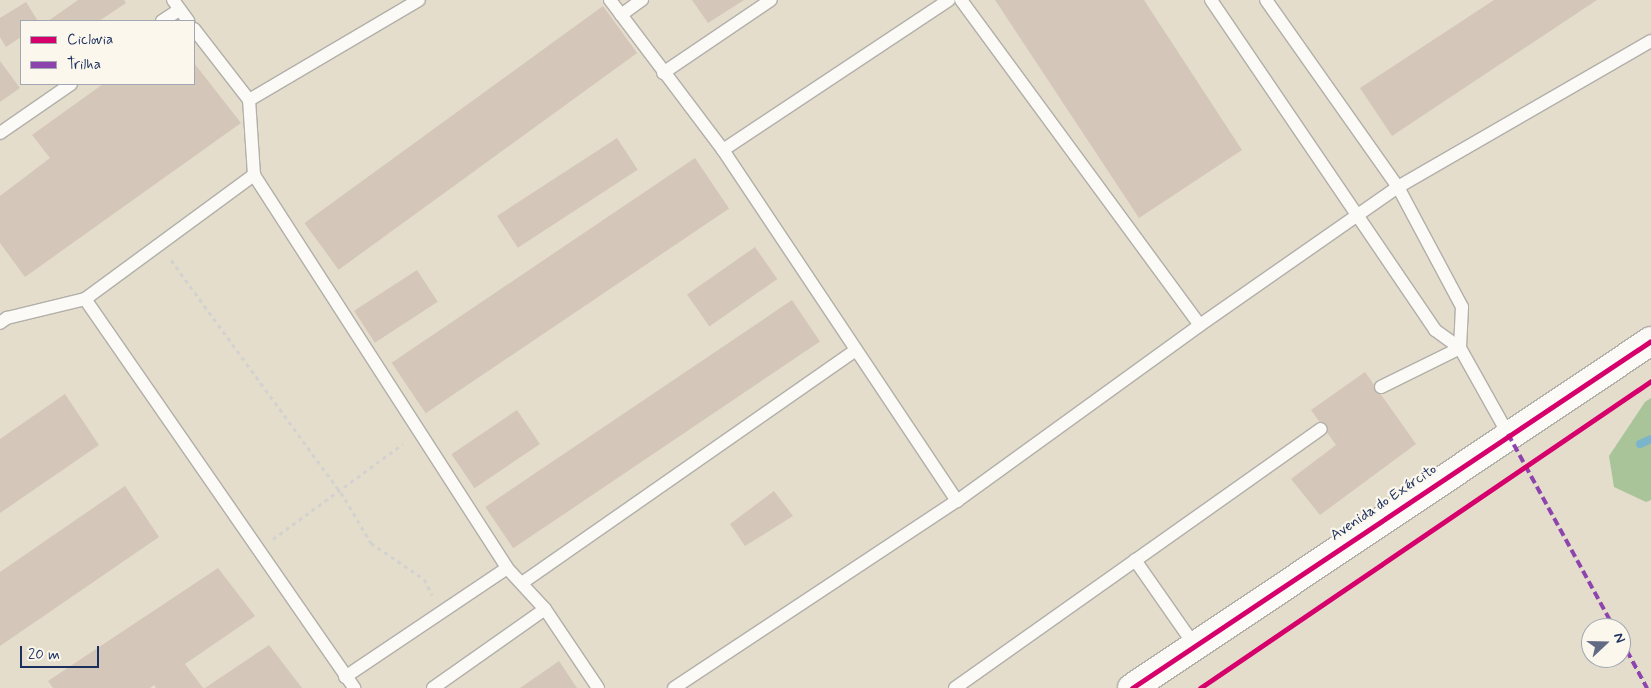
<!DOCTYPE html>
<html>
<head>
<meta charset="utf-8">
<style>
	body { margin:0 }
	#map { position:relative; width:1651px; height:688px; overflow:hidden; background:#e4ddcc; font-family:Mynerve,sans-serif }
	div>[style] { position:absolute }
	.forest>* { inset:0; background:#a8c498 }
	.stream>* { height:8px; margin:-4px; padding:0 4px; transform-origin:4px; border-radius:4px; background:#7bb5cb }
	.building>* { inset:0; background:#d5c6ba; transform-origin:0 0 }
	.path>* { height:3px; margin-top:-1.5px; transform-origin:0; background:repeating-linear-gradient(90deg,#d3d2d0 0 4px,transparent 0 8px) }
	.roads { filter:drop-shadow(1px 0 #b2afa9) drop-shadow(-1px 0 #b2afa9) drop-shadow(0 1px #b2afa9) drop-shadow(0 -1px #b2afa9) }
	.service>* { height:12px; margin:-6px; padding:0 6px; transform-origin:6px; border-radius:6px; background:#fbfaf7 }
	.tertiary>* { height:28px; margin:-14px; padding:0 14px; transform-origin:14px; border-radius:14px; background:#fbfaf7 }
	.quiet>* { height:4px; margin-top:-2px; transform-origin:0; background:repeating-linear-gradient(90deg,#8e44ad 0 8px,transparent 0 12px) }
	.cycleway>* { height:5px; margin:-2.5px; padding:0 2.5px; transform-origin:2.5px; border-radius:2.5px; background:#d6006c }
	span { translate:-50% -50%; white-space:nowrap; text-align:center; line-height:1.15; -webkit-text-stroke:4.5px #fbf7ec; paint-order:stroke }
	.street-label { font-size:15px; color:#1b2f5e }
	.legend { position:absolute; left:20px; top:20px; width:175px; height:65px; box-sizing:border-box; background:#fbf7ec; border:1px solid #a1a7b3; margin:0; padding:6px 9px; list-style:none; font-size:15px; color:#1b2f5e }
	.legend li { display:flex; align-items:center; gap:10px; height:25px }
	.legend b { width:25px; border:1px solid #a1a7b3 }
	.north { position:absolute; left:1581px; top:618px; width:50px; height:50px; box-sizing:border-box; background:#fbf7ec; border:1px solid #a1a7b3; border-radius:50%; rotate:69deg; font-size:14px; font-weight:700; line-height:20px; text-align:center; color:#1b2f5e }
	.north::after { content:''; display:block; margin:auto; width:18px; height:22px; background:#616c84; clip-path:polygon(50% 0,100% 100%,50% 72%,0 100%) }
	.scale { position:absolute; left:20px; top:646px; width:79px; height:22px; box-sizing:border-box; border:2px solid #1b2f5e; border-top:0; padding-left:6px; font-size:15px; line-height:18px; white-space:nowrap; color:#1b2f5e; -webkit-text-stroke:4px #fbf7ec; paint-order:stroke }
</style>
</head>
<body>
<div id="map">
	<div class="forest">
		<div style="clip-path:polygon(1651px 398px,1651px 500px,1646px 502px,1614px 487px,1609px 456px,1645px 402px)"></div>
	</div>
	<div class="stream">
		<div style="left:1640px;top:444px;width:12px;rotate:-24deg"></div>
	</div>
	<div class="building">
		<div style="clip-path:polygon(78px 0,124px 0,126px 3px,99px 21px,48px 21px)"></div>
		<div style="clip-path:polygon(692px 0,744px 0,708px 23px)"></div>
		<div style="clip-path:polygon(995px 0,1144px 0,1242px 150px,1139px 218px)"></div>
		<div style="clip-path:polygon(1494px 0,1597px 0,1392px 136px,1360px 88px)"></div>
		<div style="clip-path:polygon(26px 2px,38px 21px,21px 21px,21px 37px,6px 47px,0 37px,0 18px)"></div>
		<div style="left:603px;top:6px;width:58px;height:369px;rotate:54deg"></div>
		<div style="clip-path:polygon(0 61px,20px 88px,0 102px)"></div>
		<div style="clip-path:polygon(194px 63px,241px 123px,25px 277px,0 243px,0 196px,50px 158px,32px 135px,103px 84px,194px 84px)"></div>
		<div style="left:617px;top:138px;width:38px;height:143px;rotate:57deg"></div>
		<div style="left:695px;top:158px;width:61px;height:366px;rotate:56deg"></div>
		<div style="left:755px;top:247px;width:39px;height:83px;rotate:55deg"></div>
		<div style="left:417px;top:270px;width:38px;height:75px;rotate:57deg"></div>
		<div style="left:792px;top:300px;width:50px;height:370px;rotate:56deg"></div>
		<div style="clip-path:polygon(1365px 372px,1416px 444px,1320px 515px,1291px 479px,1336px 445px,1311px 410px)"></div>
		<div style="clip-path:polygon(65px 394px,99px 445px,0 513px,0 439px)"></div>
		<div style="left:517px;top:410px;width:41px;height:79px;rotate:56deg"></div>
		<div style="clip-path:polygon(125px 486px,159px 537px,0 646px,0 572px)"></div>
		<div style="clip-path:polygon(774px 491px,793px 516px,745px 546px,730px 524px)"></div>
		<div style="clip-path:polygon(218px 568px,255px 616px,185px 664px,203px 688px,156px 688px,154px 685px,150px 688px,53px 688px,48px 681px)"></div>
		<div style="clip-path:polygon(269px 645px,302px 688px,205px 688px)"></div>
		<div style="clip-path:polygon(559px 661px,577px 688px,520px 688px)"></div>
	</div>
	<div class="path">
		<div style="left:171px;top:260px;width:296px;rotate:53.9deg"></div>
		<div style="left:345px;top:499px;width:51px;rotate:59.4deg"></div>
		<div style="left:371px;top:543px;width:64px;rotate:34.2deg"></div>
		<div style="left:424px;top:579px;width:18px;rotate:63deg"></div>
		<div style="left:273px;top:539px;width:161px;rotate:-36.2deg"></div>
	</div>
	<div class="roads">
		<div class="service">
			<div style="left:173px;top:0;width:26px;rotate:54deg"></div>
			<div style="left:610px;top:0;width:188px;rotate:53deg"></div>
			<div style="left:723px;top:150px;width:422px;rotate:56.3deg"></div>
			<div style="left:961px;top:0;width:403px;rotate:53.7deg"></div>
			<div style="left:1211px;top:0;width:399px;rotate:55.8deg"></div>
			<div style="left:1435px;top:330px;width:31px;rotate:36deg"></div>
			<div style="left:1460px;top:348px;width:98px;rotate:60.8deg"></div>
			<div style="left:1266px;top:0;width:229px;rotate:54.8deg"></div>
			<div style="left:1398px;top:187px;width:292px;rotate:-30deg"></div>
			<div style="left:621px;top:15px;width:26px;rotate:-36deg"></div>
			<div style="left:162px;top:21px;width:20px;rotate:-33deg"></div>
			<div style="left:194px;top:29px;width:90px;rotate:52.2deg"></div>
			<div style="left:663px;top:73px;width:130px;rotate:-34.1deg"></div>
			<div style="left:0;top:133px;width:86px;rotate:-34.6deg"></div>
			<div style="left:723px;top:150px;width:271px;rotate:-33.6deg"></div>
			<div style="left:254px;top:175px;width:467px;rotate:57.2deg"></div>
			<div style="left:507px;top:568px;width:56px;rotate:47.2deg"></div>
			<div style="left:545px;top:609px;width:95px;rotate:56.1deg"></div>
			<div style="left:85px;top:299px;width:473px;rotate:55.3deg"></div>
			<div style="left:0;top:323px;width:9px;rotate:-36deg"></div>
			<div style="left:7px;top:318px;width:80px;rotate:-13.7deg"></div>
			<div style="left:85px;top:299px;width:210px;rotate:-36.3deg"></div>
			<div style="left:254px;top:175px;width:75px;rotate:-93.8deg"></div>
			<div style="left:249px;top:100px;width:197px;rotate:-30.5deg"></div>
			<div style="left:1381px;top:387px;width:88px;rotate:-26.3deg"></div>
			<div style="left:1135px;top:560px;width:105px;rotate:55.1deg"></div>
			<div style="left:522px;top:583px;width:407px;rotate:-34.9deg"></div>
			<div style="left:345px;top:677px;width:195px;rotate:-33.9deg"></div>
			<div style="left:433px;top:688px;width:137px;rotate:-35.2deg"></div>
			<div style="left:674px;top:688px;width:339px;rotate:-33.5deg"></div>
			<div style="left:957px;top:501px;width:300px;rotate:-35.9deg"></div>
			<div style="left:1200px;top:325px;width:241px;rotate:-34.9deg"></div>
			<div style="left:1398px;top:187px;width:136px;rotate:61.9deg"></div>
			<div style="left:1462px;top:307px;width:41px;rotate:92.8deg"></div>
			<div style="left:955px;top:688px;width:448px;rotate:-35.3deg"></div>
		</div>
		<div class="tertiary">
			<div style="left:1132px;top:688px;width:624px;rotate:-33.77deg"></div>
		</div>
	</div>
	<div class="quiet">
		<div style="left:1508px;top:434px;width:221px;rotate:61.3deg"></div>
		<div style="left:1621px;top:640px;width:55px;rotate:61.6deg"></div>
	</div>
	<div class="cycleway">
		<div style="left:1132px;top:688px;width:624px;rotate:-33.77deg"></div>
		<div style="left:1200px;top:688px;width:546px;rotate:-34.24deg"></div>
	</div>
	<div class="street-label">
		<span style="left:1384px;top:503px;rotate:-34deg">Avenida do Exército</span>
	</div>
	<ul class="legend">
	<li><b style="height:6px;background:#d6006c"></b>Ciclovia</li>
	<li><b style="height:6px;background:#8e44ad"></b>Trilha</li>
	</ul>
	<div class="north">N</div>
	<div class="scale">20 m</div>
</div>
</body>
</html>
